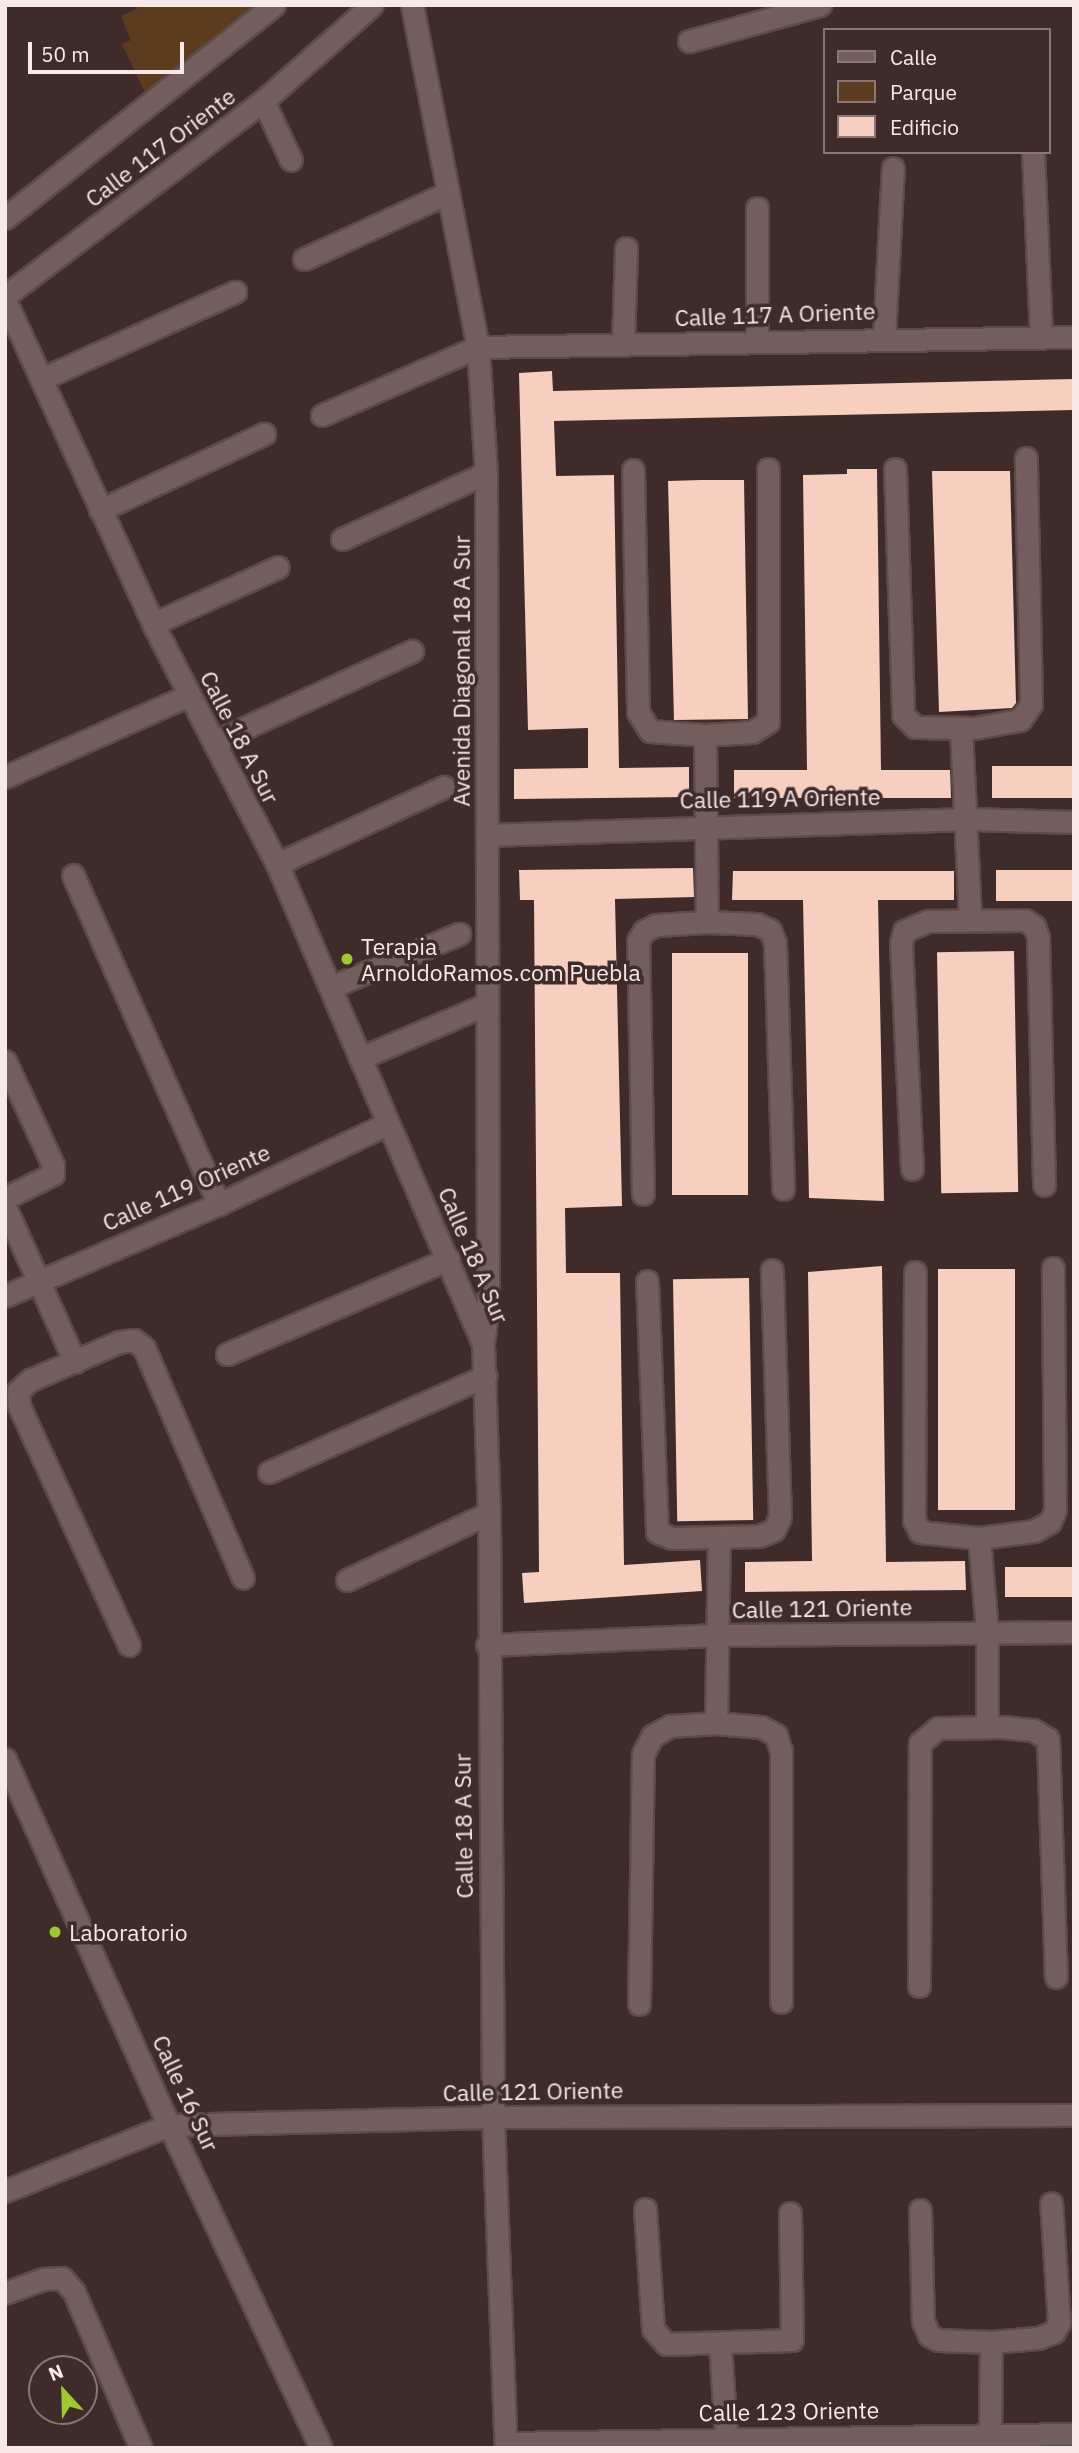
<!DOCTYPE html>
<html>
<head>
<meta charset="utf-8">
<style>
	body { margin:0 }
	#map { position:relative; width:1079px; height:2453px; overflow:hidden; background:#3e2b2a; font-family:"IBM Plex Sans",sans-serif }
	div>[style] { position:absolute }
	.green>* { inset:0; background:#5b3c1f }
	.building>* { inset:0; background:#f6cfbf; transform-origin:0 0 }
	.roads { filter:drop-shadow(2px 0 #5b4b4a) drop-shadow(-2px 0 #5b4b4a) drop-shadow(0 2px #5b4b4a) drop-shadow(0 -2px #5b4b4a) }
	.minor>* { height:21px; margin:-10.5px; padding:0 10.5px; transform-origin:10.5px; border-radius:10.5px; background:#745e5d }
	.dots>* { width:19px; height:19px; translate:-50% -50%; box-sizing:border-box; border:4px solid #3e2b2a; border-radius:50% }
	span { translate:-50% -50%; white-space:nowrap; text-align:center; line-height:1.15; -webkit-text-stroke:7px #3e2b2a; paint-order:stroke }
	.street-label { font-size:23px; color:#f6e9e8 }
	.poi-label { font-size:23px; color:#f6e9e8 }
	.left { translate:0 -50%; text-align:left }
	.frame { position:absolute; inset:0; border:7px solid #f6e9e8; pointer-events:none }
	.legend { position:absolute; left:823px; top:28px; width:228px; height:126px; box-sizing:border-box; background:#3e2b2a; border:2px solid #887776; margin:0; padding:9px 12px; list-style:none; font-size:21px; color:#f6e9e8 }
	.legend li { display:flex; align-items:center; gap:14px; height:35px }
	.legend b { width:35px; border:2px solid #887776 }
	.north { position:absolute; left:28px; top:2355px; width:70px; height:70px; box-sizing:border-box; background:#3e2b2a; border:2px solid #887776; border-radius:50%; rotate:338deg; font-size:19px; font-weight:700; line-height:28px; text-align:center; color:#f6e9e8 }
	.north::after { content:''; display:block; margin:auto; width:24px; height:32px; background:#9eca2f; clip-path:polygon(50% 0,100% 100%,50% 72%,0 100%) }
	.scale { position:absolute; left:28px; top:42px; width:156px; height:32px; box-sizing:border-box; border:4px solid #f6e9e8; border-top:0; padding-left:9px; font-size:21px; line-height:24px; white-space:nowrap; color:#f6e9e8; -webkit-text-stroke:5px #3e2b2a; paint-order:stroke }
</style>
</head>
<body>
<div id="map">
	<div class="green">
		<div style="clip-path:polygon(136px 5px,272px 5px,151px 105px,122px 44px,131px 40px,121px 16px,137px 9px)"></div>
	</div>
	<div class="building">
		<div style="clip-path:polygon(552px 371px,553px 391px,1074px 379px,1074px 410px,554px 421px,556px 476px,614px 475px,619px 768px,689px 767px,689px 797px,514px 799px,514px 769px,588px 768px,588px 728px,528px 730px,519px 373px)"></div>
		<div style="clip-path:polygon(847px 469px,877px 469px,881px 770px,950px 770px,951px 798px,734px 798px,734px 770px,807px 770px,803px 475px,847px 474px)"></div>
		<div style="clip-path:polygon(932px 471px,1010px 471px,1016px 703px,1012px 708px,939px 712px)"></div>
		<div style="clip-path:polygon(701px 480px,744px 480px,748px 719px,674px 720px,668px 481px)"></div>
		<div style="left:992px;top:766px;width:82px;height:32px"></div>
		<div style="clip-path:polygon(693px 868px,694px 897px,615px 899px,622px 1206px,565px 1208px,566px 1273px,620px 1273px,624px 1565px,700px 1560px,702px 1591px,524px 1603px,522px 1573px,539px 1572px,534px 900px,520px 900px,519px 870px)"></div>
		<div style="left:996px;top:870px;width:78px;height:31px"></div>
		<div style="clip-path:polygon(733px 871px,954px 871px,954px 900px,878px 900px,884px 1201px,809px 1198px,803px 900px,732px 900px)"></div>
		<div style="left:1014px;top:951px;width:241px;height:77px;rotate:89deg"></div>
		<div style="left:748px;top:953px;width:242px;height:76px;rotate:90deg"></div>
		<div style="clip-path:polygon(882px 1266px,886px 1562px,965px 1561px,966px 1590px,745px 1592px,745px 1562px,812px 1561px,808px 1272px)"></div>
		<div style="left:938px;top:1269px;width:77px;height:241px"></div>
		<div style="left:749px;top:1278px;width:242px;height:76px;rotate:89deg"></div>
		<div style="left:1005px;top:1567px;width:69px;height:30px"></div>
	</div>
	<div class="roads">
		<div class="minor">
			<div style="left:412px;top:5px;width:348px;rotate:79.1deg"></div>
			<div style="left:478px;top:347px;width:126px;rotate:86.4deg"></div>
			<div style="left:486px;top:473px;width:827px;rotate:89.86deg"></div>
			<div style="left:488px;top:1300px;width:38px;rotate:96deg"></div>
			<div style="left:689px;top:41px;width:136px;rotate:-15.4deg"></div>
			<div style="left:263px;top:101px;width:65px;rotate:64.6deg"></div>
			<div style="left:1033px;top:152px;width:184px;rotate:87.5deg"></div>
			<div style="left:5px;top:218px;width:343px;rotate:-38.4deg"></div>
			<div style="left:304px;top:259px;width:155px;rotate:-24.7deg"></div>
			<div style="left:5px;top:296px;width:323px;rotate:-37.1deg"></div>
			<div style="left:263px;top:101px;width:145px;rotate:-41.4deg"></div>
			<div style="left:5px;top:300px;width:356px;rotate:65.4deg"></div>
			<div style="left:153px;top:624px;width:270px;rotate:62.7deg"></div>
			<div style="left:277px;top:864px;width:522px;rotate:66.77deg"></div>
			<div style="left:483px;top:1344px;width:169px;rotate:88deg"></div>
			<div style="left:489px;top:1513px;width:604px;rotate:89.62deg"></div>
			<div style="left:493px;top:2117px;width:331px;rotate:87.8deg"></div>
			<div style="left:884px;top:337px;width:169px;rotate:-87deg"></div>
			<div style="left:757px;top:339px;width:131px;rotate:-90deg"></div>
			<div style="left:623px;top:345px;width:97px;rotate:-88.2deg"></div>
			<div style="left:41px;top:379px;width:213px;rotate:-24.2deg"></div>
			<div style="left:322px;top:415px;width:170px;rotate:-23.6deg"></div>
			<div style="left:478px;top:347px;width:596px;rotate:-0.96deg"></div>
			<div style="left:895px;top:469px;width:246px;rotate:88.1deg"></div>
			<div style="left:903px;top:715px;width:17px;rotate:45deg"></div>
			<div style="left:915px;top:727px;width:59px;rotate:1deg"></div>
			<div style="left:974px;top:728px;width:47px;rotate:-9.9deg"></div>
			<div style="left:1020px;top:720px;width:19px;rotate:-55deg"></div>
			<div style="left:1031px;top:704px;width:246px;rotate:-91.2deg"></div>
			<div style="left:633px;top:470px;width:242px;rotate:88.8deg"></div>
			<div style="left:638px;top:712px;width:22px;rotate:58deg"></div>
			<div style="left:650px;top:731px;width:55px;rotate:4.2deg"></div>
			<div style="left:705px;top:735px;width:47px;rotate:-3.7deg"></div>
			<div style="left:752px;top:732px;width:19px;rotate:-32deg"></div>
			<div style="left:768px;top:722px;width:253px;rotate:-90deg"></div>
			<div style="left:100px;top:510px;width:181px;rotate:-24.9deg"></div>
			<div style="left:342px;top:539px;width:158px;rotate:-24.6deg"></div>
			<div style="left:153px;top:624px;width:137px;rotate:-24.5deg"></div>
			<div style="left:961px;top:728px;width:192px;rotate:87.3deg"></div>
			<div style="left:705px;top:735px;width:187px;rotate:89.4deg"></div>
			<div style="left:214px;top:742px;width:218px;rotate:-24.7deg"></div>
			<div style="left:5px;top:777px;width:201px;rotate:-24deg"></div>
			<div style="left:488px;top:835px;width:479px;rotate:-1.9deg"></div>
			<div style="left:967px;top:819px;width:107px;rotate:1.6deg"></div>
			<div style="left:277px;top:864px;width:184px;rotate:-24.8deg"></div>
			<div style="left:73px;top:875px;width:360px;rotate:66.1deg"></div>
			<div style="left:331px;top:987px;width:139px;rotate:-22.5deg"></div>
			<div style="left:360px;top:1058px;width:138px;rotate:-23deg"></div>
			<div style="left:5px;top:1061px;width:115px;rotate:65.2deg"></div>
			<div style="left:53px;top:1165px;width:9px;rotate:90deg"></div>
			<div style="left:53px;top:1174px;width:54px;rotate:153.4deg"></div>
			<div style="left:912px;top:1169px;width:226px;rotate:-92.8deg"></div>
			<div style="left:901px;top:943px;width:12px;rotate:-76deg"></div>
			<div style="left:904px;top:931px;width:26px;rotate:-23deg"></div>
			<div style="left:928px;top:921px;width:97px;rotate:-0.6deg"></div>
			<div style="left:1025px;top:920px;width:11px;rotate:34deg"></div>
			<div style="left:1034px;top:926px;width:12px;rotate:70deg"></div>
			<div style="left:1038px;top:937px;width:248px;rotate:88.6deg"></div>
			<div style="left:643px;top:1194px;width:253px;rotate:-91.1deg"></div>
			<div style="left:638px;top:941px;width:12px;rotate:-59deg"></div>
			<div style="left:644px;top:931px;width:13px;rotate:-27deg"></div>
			<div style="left:656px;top:925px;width:51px;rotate:-3.4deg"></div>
			<div style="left:707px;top:922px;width:50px;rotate:2.3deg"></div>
			<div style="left:757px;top:924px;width:14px;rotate:25deg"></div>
			<div style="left:770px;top:930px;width:14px;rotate:69deg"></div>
			<div style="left:775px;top:943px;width:246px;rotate:88.1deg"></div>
			<div style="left:5px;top:1207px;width:170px;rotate:65.7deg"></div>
			<div style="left:915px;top:1272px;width:248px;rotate:90.2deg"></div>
			<div style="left:914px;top:1520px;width:13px;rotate:63deg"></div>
			<div style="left:920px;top:1532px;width:59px;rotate:5.8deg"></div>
			<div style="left:979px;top:1538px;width:55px;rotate:-7.3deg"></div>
			<div style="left:1034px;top:1531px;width:18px;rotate:-29deg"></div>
			<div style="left:1050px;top:1522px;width:13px;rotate:-67deg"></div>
			<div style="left:1055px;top:1510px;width:242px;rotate:-90.5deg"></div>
			<div style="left:647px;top:1281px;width:251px;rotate:87.7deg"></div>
			<div style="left:657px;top:1532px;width:16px;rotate:22deg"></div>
			<div style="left:672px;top:1538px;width:87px;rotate:-1.3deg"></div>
			<div style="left:759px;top:1536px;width:16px;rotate:-22deg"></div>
			<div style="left:774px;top:1530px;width:14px;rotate:-65deg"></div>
			<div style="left:780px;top:1517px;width:247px;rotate:-91.9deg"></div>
			<div style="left:5px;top:1296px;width:233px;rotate:-23.3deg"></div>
			<div style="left:219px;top:1204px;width:186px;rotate:-25.5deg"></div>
			<div style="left:227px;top:1354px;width:241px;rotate:-23.2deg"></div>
			<div style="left:269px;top:1472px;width:237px;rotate:-23.9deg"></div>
			<div style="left:979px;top:1538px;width:93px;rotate:85.1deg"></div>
			<div style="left:987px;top:1631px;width:95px;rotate:90deg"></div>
			<div style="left:347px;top:1580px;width:157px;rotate:-25.3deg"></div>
			<div style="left:129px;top:1645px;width:263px;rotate:-114.7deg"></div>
			<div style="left:19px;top:1406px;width:15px;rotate:-94deg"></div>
			<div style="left:18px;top:1391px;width:16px;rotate:-43deg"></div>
			<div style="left:30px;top:1380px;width:97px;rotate:-23.1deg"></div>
			<div style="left:119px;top:1342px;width:15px;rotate:-8deg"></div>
			<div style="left:134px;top:1340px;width:13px;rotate:39deg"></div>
			<div style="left:144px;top:1348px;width:250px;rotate:66.7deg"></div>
			<div style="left:487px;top:1645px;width:232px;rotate:-2.5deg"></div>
			<div style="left:719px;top:1635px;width:355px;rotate:-0.5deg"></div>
			<div style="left:716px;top:1723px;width:184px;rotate:-89.1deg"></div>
			<div style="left:5px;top:1759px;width:401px;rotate:65.9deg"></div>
			<div style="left:169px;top:2125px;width:357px;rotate:64.8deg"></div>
			<div style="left:919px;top:1986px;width:243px;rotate:-89.8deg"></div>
			<div style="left:920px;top:1743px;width:23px;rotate:-40deg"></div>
			<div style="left:938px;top:1728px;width:65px;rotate:-0.9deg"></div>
			<div style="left:1003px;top:1727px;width:30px;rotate:6deg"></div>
			<div style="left:1033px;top:1730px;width:17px;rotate:31deg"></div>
			<div style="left:1048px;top:1739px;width:238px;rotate:88.1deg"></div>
			<div style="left:639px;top:2004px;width:250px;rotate:-89.1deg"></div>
			<div style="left:643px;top:1754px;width:20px;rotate:-63deg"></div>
			<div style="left:652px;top:1736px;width:21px;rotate:-29deg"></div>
			<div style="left:670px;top:1726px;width:46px;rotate:-3.7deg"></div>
			<div style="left:716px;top:1723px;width:45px;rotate:5.1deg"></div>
			<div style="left:761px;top:1727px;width:17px;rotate:28deg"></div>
			<div style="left:776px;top:1735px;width:17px;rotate:73deg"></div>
			<div style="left:781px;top:1751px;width:251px;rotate:90deg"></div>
			<div style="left:5px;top:2191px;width:177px;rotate:-21.9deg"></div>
			<div style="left:169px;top:2125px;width:324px;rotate:-1.4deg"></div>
			<div style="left:493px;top:2117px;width:581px;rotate:-0.2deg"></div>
			<div style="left:645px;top:2209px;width:120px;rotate:86.2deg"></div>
			<div style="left:653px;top:2329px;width:20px;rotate:49deg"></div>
			<div style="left:666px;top:2344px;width:126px;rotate:-1.8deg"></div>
			<div style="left:792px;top:2340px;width:127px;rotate:-90.9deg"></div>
			<div style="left:920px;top:2210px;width:111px;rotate:88.5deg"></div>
			<div style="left:923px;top:2321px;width:15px;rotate:67deg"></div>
			<div style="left:929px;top:2335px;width:10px;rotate:29deg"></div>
			<div style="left:938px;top:2340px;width:53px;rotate:2.2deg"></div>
			<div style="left:991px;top:2342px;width:47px;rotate:-4.9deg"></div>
			<div style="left:1038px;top:2338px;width:17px;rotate:-21deg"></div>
			<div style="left:1054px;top:2332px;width:11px;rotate:-63deg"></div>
			<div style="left:1059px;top:2322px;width:119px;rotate:-93.8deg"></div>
			<div style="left:5px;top:2293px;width:40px;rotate:-20.2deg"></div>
			<div style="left:43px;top:2279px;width:19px;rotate:-3deg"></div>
			<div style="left:62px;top:2278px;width:18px;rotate:49deg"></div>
			<div style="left:74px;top:2292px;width:170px;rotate:66.8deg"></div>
			<div style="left:720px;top:2345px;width:103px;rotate:86.1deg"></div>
			<div style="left:506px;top:2443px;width:568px;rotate:-0.91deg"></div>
			<div style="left:990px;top:2448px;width:106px;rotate:-89.5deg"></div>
		</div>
	</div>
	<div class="dots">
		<div style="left:347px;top:959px;background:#9eca2f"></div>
		<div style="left:55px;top:1932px;background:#9eca2f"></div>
	</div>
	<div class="street-label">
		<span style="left:160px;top:147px;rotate:-37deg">Calle 117 Oriente</span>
		<span style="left:775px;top:314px;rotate:-2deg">Calle 117 A Oriente</span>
		<span style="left:461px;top:671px;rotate:-90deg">Avenida Diagonal 18 A Sur</span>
		<span style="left:240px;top:737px;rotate:63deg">Calle 18 A Sur</span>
		<span style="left:780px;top:798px;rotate:-1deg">Calle 119 A Oriente</span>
		<span style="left:186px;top:1187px;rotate:-24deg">Calle 119 Oriente</span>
		<span style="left:474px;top:1255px;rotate:67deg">Calle 18 A Sur</span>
		<span style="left:822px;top:1608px;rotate:-1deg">Calle 121 Oriente</span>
		<span style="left:463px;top:1826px;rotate:-91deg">Calle 18 A Sur</span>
		<span style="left:533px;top:2091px;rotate:-1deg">Calle 121 Oriente</span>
		<span style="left:186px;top:2093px;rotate:65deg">Calle 16 Sur</span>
		<span style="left:789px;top:2411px;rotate:-1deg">Calle 123 Oriente</span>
	</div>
	<div class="poi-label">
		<span class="left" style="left:361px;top:959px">Terapia<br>ArnoldoRamos.com Puebla</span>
		<span class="left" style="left:69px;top:1932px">Laboratorio</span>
	</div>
	<div class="frame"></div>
	<ul class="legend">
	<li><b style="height:9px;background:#745e5d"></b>Calle</li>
	<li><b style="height:19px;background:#5b3c1f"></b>Parque</li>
	<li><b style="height:19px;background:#f6cfbf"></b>Edificio</li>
	</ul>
	<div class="north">N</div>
	<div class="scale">50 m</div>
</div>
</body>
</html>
